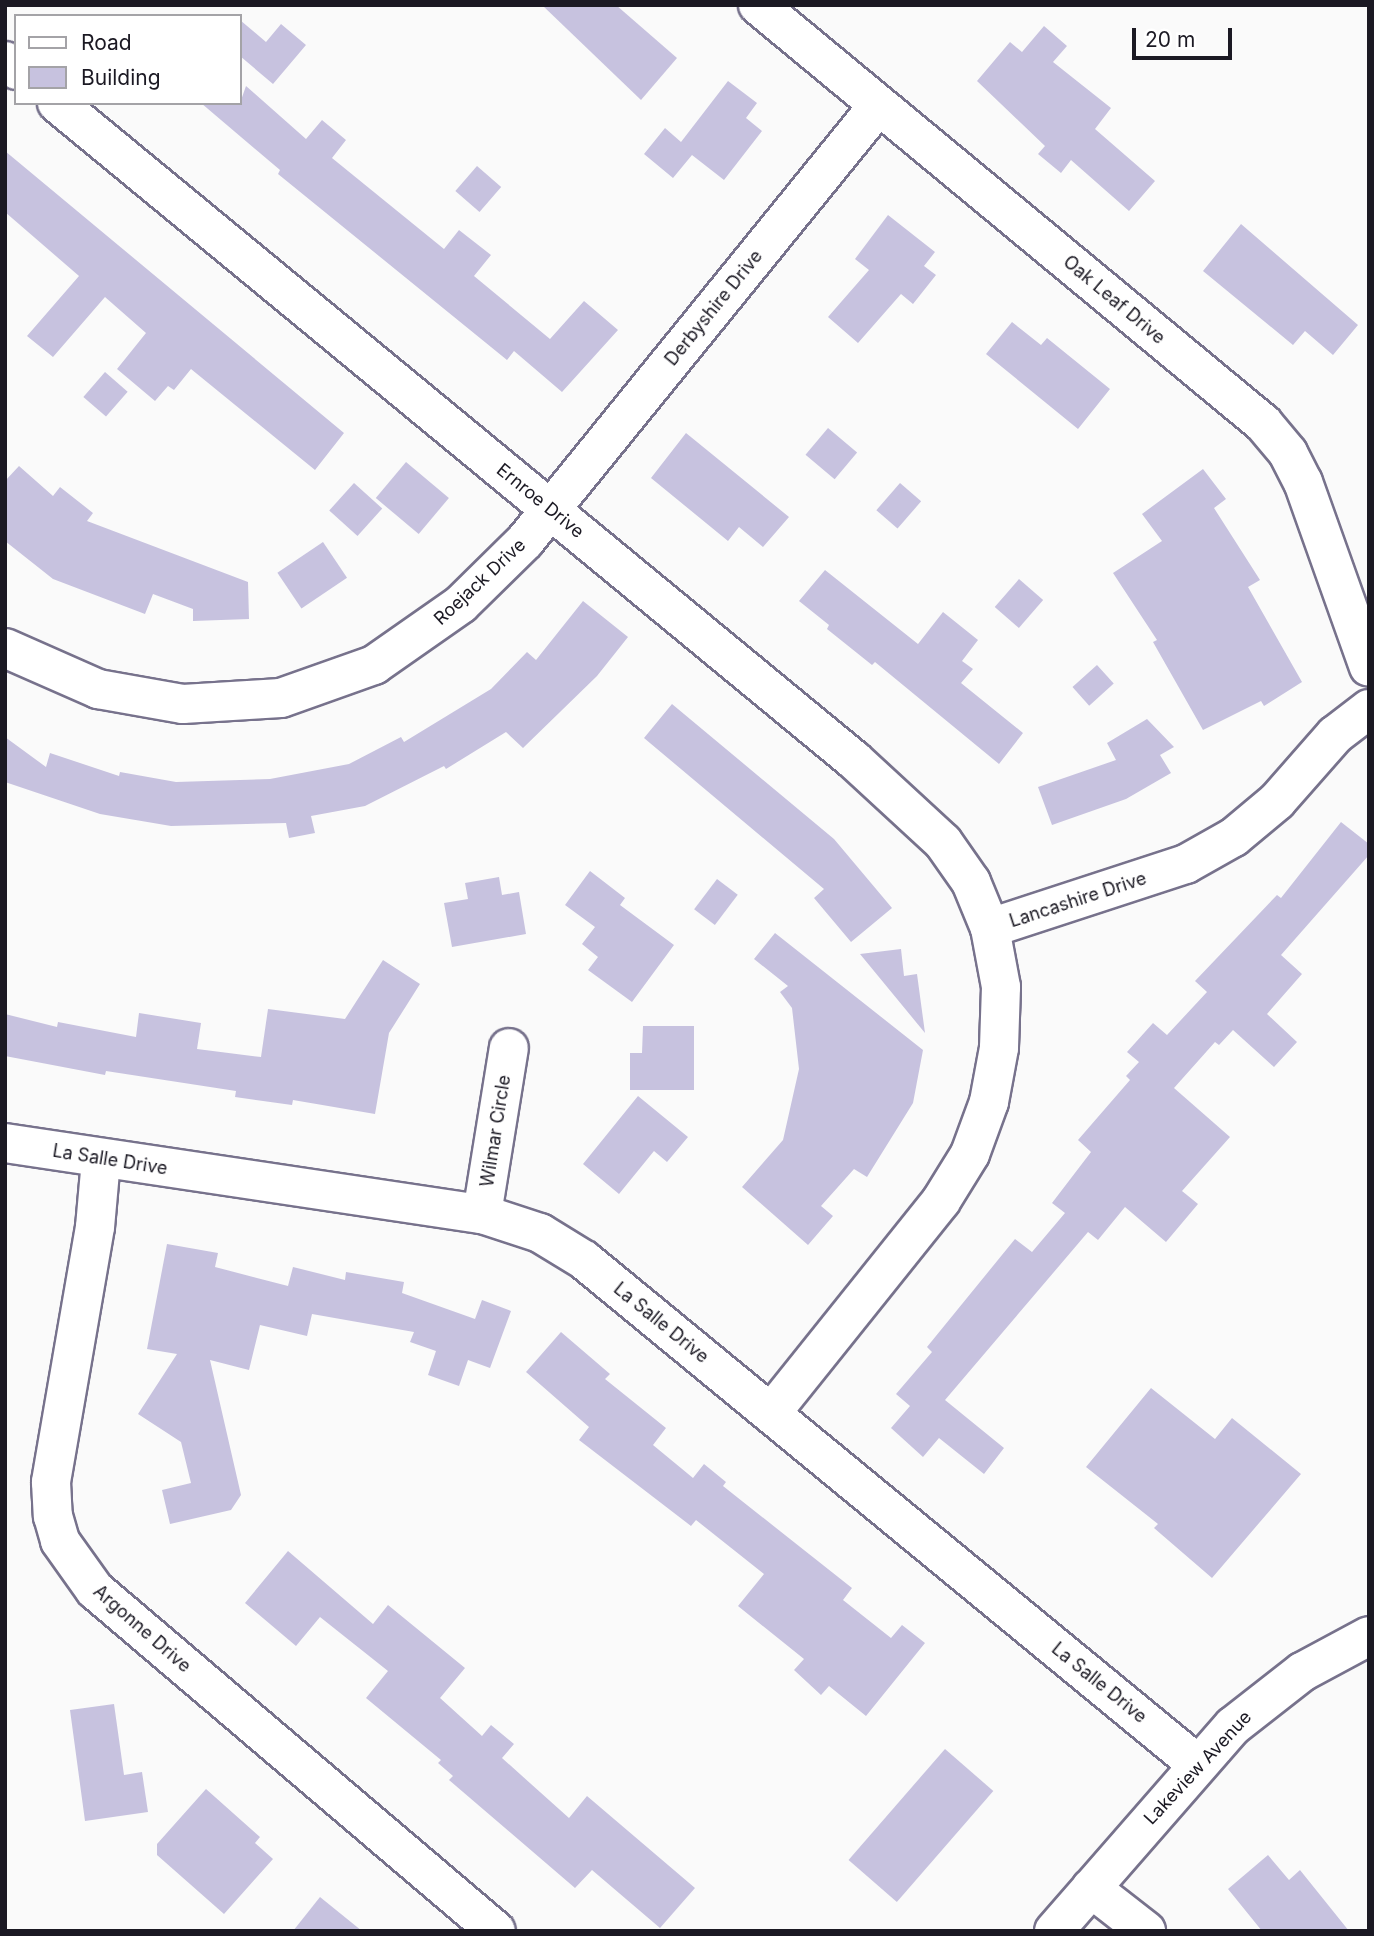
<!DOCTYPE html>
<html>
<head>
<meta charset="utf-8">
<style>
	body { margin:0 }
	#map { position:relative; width:1374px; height:1936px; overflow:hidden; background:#fafafa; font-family:Inter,sans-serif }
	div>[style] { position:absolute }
	.building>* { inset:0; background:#c7c2df; transform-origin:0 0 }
	.roads { filter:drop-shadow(2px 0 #77728c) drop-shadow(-2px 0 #77728c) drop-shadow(0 2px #77728c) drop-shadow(0 -2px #77728c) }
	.minor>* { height:38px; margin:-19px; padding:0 19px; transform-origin:19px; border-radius:19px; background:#fff }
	span { translate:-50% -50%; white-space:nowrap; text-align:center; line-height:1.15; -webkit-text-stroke:7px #fff; paint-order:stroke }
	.street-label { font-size:18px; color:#1b1923 }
	.frame { position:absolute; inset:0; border:7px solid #1b1923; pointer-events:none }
	.legend { position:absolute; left:14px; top:14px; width:228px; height:91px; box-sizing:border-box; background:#fff; border:2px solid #a4a3a7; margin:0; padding:9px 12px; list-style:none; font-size:21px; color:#1b1923 }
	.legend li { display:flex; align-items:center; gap:14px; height:35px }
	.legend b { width:35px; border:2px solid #a4a3a7 }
	.scale { position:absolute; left:1132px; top:28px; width:100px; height:32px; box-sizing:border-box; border:4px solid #1b1923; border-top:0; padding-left:9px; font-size:21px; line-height:24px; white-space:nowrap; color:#1b1923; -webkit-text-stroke:5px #fff; paint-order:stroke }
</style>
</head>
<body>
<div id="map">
	<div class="building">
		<div style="clip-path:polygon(542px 5px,616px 5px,677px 58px,641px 100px)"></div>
		<div style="clip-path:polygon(240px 20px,266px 42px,281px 24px,306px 45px,273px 84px,240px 56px)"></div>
		<div style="clip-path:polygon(1044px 26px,1067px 46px,1053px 62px,1111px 108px,1095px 129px,1155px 181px,1129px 211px,1071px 160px,1061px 173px,1038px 154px,1045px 146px,977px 81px,1010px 42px,1022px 52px)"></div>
		<div style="clip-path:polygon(728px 81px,757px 103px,746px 118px,762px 131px,724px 180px,692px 155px,673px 178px,644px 154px,665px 128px,681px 142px)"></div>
		<div style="clip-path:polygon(246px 86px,306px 139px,322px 120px,346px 140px,332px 158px,444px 249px,459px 230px,491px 255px,474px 276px,550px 339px,584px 301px,618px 330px,562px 392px,514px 351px,507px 360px,278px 174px,280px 170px,201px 103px,240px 103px)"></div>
		<div style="clip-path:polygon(5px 151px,344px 433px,315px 470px,191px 369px,174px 390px,168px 386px,155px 401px,117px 369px,146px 333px,105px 297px,53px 357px,27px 336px,79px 276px,5px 212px)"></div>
		<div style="left:477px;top:166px;width:32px;height:33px;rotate:41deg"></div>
		<div style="clip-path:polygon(888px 215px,935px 252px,924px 266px,936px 275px,913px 304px,901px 294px,858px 343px,828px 317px,869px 270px,855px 259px)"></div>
		<div style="clip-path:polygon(1241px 224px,1358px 325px,1333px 355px,1305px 331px,1293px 345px,1203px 271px)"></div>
		<div style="clip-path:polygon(1012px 322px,1041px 345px,1047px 338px,1110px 389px,1078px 429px,986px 354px)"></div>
		<div style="left:105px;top:372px;width:30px;height:33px;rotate:41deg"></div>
		<div style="left:828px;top:428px;width:38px;height:35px;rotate:40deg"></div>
		<div style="clip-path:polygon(686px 433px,789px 517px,763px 547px,739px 527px,728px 541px,651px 478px)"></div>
		<div style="left:406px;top:462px;width:56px;height:47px;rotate:40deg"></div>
		<div style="clip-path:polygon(19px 466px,53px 496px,60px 487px,93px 513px,87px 521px,248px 582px,249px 619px,193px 621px,193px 609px,153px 594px,145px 614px,53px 579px,5px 541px,5px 481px)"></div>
		<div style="clip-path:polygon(1203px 469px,1226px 499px,1214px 508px,1260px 580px,1248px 587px,1302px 682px,1264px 706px,1261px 701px,1203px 730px,1153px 642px,1157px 640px,1113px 573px,1162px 541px,1142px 514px)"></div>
		<div style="left:354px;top:483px;width:38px;height:37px;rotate:42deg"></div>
		<div style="left:900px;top:483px;width:28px;height:36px;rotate:41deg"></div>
		<div style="left:323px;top:542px;width:43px;height:55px;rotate:56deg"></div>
		<div style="clip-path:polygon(825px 570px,918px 644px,943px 612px,978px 640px,962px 661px,973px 669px,961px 683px,1023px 733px,999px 764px,875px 662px,872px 665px,827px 629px,829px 625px,799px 601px)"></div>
		<div style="left:1019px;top:579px;width:32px;height:37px;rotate:41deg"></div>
		<div style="clip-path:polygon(583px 601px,628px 637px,597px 676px,523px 748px,506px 732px,446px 769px,444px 766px,365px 806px,311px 816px,315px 833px,289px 838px,286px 823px,171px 826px,100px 814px,5px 782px,5px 737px,46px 767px,50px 753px,119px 776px,120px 772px,176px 782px,270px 779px,349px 764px,401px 737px,404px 742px,491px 689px,527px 652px,536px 660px)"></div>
		<div style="left:1097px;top:665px;width:25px;height:33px;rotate:48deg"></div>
		<div style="clip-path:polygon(672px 704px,834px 839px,892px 908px,851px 942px,814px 898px,824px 889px,644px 738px)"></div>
		<div style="clip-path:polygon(1147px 719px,1174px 747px,1160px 755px,1171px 773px,1126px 799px,1052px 825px,1038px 787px,1116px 760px,1107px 743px)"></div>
		<div style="clip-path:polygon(1341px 822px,1369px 844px,1369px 855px,1281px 955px,1302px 974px,1267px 1014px,1297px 1042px,1274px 1067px,1233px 1030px,1219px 1045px,1215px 1042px,1174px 1088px,1230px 1137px,1182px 1191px,1198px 1204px,1166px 1242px,1125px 1207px,1098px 1240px,1088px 1232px,945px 1400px,1004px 1448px,984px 1474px,939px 1438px,923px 1457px,891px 1428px,910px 1406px,896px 1394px,932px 1352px,927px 1347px,1015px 1239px,1032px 1252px,1065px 1213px,1052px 1203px,1091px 1152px,1078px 1140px,1130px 1080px,1126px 1076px,1139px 1062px,1127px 1052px,1153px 1023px,1167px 1035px,1207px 992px,1195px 981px,1277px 895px,1281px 898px)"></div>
		<div style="clip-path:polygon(590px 871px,625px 898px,620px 905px,674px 945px,632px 1002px,588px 970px,598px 957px,582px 944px,595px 927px,565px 905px)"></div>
		<div style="clip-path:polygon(499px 877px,502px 895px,519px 892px,526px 934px,452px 947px,444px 903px,468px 899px,465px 883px)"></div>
		<div style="left:717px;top:879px;width:26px;height:38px;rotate:37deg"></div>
		<div style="clip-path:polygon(775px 933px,923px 1050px,913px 1103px,867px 1177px,854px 1169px,821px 1206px,833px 1216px,808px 1245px,742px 1187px,783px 1140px,799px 1069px,792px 1008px,780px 992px,788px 986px,754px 959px)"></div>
		<div style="clip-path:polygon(901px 949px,904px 976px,917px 974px,925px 1033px,860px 954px)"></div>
		<div style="clip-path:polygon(383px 960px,420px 984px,389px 1033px,375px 1114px,293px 1100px,292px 1105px,235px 1097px,236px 1091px,106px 1071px,105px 1075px,5px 1056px,5px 1014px,57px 1027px,58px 1022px,136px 1037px,139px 1013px,201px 1023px,197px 1049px,261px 1057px,268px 1009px,345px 1019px)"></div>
		<div style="clip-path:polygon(643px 1026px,694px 1026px,694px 1090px,630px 1090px,630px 1053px,642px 1053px)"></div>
		<div style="clip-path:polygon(638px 1096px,688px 1137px,667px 1162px,654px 1151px,619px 1194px,583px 1164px)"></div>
		<div style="clip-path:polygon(167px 1244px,218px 1253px,215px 1267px,288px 1286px,293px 1267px,345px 1280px,346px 1272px,404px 1282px,402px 1293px,475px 1319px,482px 1300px,511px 1311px,490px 1368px,468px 1360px,459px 1386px,428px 1375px,436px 1351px,410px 1342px,414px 1332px,312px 1314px,307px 1336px,260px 1325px,249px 1370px,210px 1360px,241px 1495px,231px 1510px,170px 1524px,162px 1490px,191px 1483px,181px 1442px,138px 1414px,177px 1354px,147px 1349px)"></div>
		<div style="clip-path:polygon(561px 1332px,610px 1374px,605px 1379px,666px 1428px,653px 1445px,693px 1478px,704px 1464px,726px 1482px,723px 1486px,852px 1588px,843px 1600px,891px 1638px,902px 1625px,925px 1643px,866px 1716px,829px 1686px,821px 1695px,794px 1670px,804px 1659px,738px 1606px,764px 1574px,696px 1520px,691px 1526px,579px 1440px,589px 1427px,526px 1372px)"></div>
		<div style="clip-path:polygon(1151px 1388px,1215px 1439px,1232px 1418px,1301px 1474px,1212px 1578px,1154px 1528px,1158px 1524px,1086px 1467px)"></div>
		<div style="clip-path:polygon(288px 1551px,373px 1624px,388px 1605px,465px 1668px,440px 1698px,482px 1736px,491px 1725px,514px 1744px,502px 1758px,569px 1818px,587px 1796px,695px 1888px,660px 1928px,592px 1870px,575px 1888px,449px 1780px,453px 1776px,438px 1763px,441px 1760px,366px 1698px,388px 1671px,320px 1617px,296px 1646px,245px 1603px)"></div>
		<div style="clip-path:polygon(114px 1704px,124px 1775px,142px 1772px,148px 1812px,85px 1821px,70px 1710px)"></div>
		<div style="left:945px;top:1749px;width:64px;height:147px;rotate:41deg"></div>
		<div style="clip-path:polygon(206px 1789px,260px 1837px,255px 1843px,273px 1859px,224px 1914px,157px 1855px,157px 1844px)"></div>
		<div style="clip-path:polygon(1268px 1855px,1289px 1880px,1300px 1870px,1349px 1931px,1262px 1931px,1228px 1889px)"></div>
		<div style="clip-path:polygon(320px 1897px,362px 1931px,293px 1931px)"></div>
	</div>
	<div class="roads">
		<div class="minor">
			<div style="left:758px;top:5px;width:656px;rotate:39.62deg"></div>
			<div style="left:1263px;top:423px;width:39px;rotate:50deg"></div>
			<div style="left:1288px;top:453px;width:33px;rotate:63deg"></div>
			<div style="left:1303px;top:482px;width:196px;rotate:70.4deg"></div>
			<div style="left:5px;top:61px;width:14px;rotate:39deg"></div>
			<div style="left:57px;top:103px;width:1033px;rotate:39.5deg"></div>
			<div style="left:854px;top:760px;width:121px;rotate:42.7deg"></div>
			<div style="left:943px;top:842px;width:49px;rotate:55deg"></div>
			<div style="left:971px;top:882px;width:50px;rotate:67.6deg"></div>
			<div style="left:990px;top:928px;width:60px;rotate:79.4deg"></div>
			<div style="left:1001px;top:987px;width:61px;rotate:91.9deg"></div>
			<div style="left:999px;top:1048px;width:55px;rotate:100.5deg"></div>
			<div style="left:989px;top:1102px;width:55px;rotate:110.1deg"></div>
			<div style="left:970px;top:1154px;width:55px;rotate:121.7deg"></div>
			<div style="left:941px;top:1201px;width:272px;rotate:128.7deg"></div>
			<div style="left:5px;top:648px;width:102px;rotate:23.8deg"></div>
			<div style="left:98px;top:689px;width:86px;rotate:10deg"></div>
			<div style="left:183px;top:704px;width:98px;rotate:-3.5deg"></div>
			<div style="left:281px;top:698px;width:99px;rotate:-19.5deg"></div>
			<div style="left:374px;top:665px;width:106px;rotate:-35deg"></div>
			<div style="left:461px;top:604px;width:90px;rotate:-44.5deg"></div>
			<div style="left:525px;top:541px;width:560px;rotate:-50.94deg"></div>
			<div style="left:990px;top:928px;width:206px;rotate:-18.1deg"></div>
			<div style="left:1186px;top:864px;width:55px;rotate:-29.4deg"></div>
			<div style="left:1234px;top:837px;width:56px;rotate:-39.9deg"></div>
			<div style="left:1277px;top:801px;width:88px;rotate:-48.7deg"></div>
			<div style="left:1335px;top:735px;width:43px;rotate:-37.4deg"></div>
			<div style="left:5px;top:1143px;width:482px;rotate:8.5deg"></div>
			<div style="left:482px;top:1214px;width:61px;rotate:18.1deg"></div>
			<div style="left:540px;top:1233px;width:52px;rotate:31.5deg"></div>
			<div style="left:584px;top:1260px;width:794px;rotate:39.43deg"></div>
			<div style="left:101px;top:1160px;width:67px;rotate:95.1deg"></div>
			<div style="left:95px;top:1227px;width:259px;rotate:99.8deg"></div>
			<div style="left:51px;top:1482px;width:34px;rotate:87deg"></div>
			<div style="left:53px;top:1516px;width:26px;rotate:74deg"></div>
			<div style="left:60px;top:1541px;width:60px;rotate:54.5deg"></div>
			<div style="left:95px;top:1590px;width:526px;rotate:40.38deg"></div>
			<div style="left:482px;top:1214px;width:168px;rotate:-80.8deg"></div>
			<div style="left:1091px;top:1888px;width:70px;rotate:38deg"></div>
			<div style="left:1054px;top:1931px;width:272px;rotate:-48.9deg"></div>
			<div style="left:1233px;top:1726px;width:88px;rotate:-38deg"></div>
			<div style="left:1302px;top:1672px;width:76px;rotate:-28.2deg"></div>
		</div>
	</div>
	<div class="street-label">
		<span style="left:1114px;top:300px;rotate:40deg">Oak Leaf Drive</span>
		<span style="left:714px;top:308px;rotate:-51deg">Derbyshire Drive</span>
		<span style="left:540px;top:501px;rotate:39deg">Ernroe Drive</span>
		<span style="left:480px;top:582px;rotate:-43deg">Roejack Drive</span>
		<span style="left:1078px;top:900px;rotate:-18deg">Lancashire Drive</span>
		<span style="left:496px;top:1131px;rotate:-81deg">Wilmar Circle</span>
		<span style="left:110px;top:1160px;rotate:9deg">La Salle Drive</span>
		<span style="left:661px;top:1323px;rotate:39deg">La Salle Drive</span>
		<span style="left:142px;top:1629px;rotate:41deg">Argonne Drive</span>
		<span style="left:1099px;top:1683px;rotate:39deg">La Salle Drive</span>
		<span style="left:1198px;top:1768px;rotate:-47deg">Lakeview Avenue</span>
	</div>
	<div class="frame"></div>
	<ul class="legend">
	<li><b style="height:9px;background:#fff"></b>Road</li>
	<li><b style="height:19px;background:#c7c2df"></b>Building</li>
	</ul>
	<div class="scale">20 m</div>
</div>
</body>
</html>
